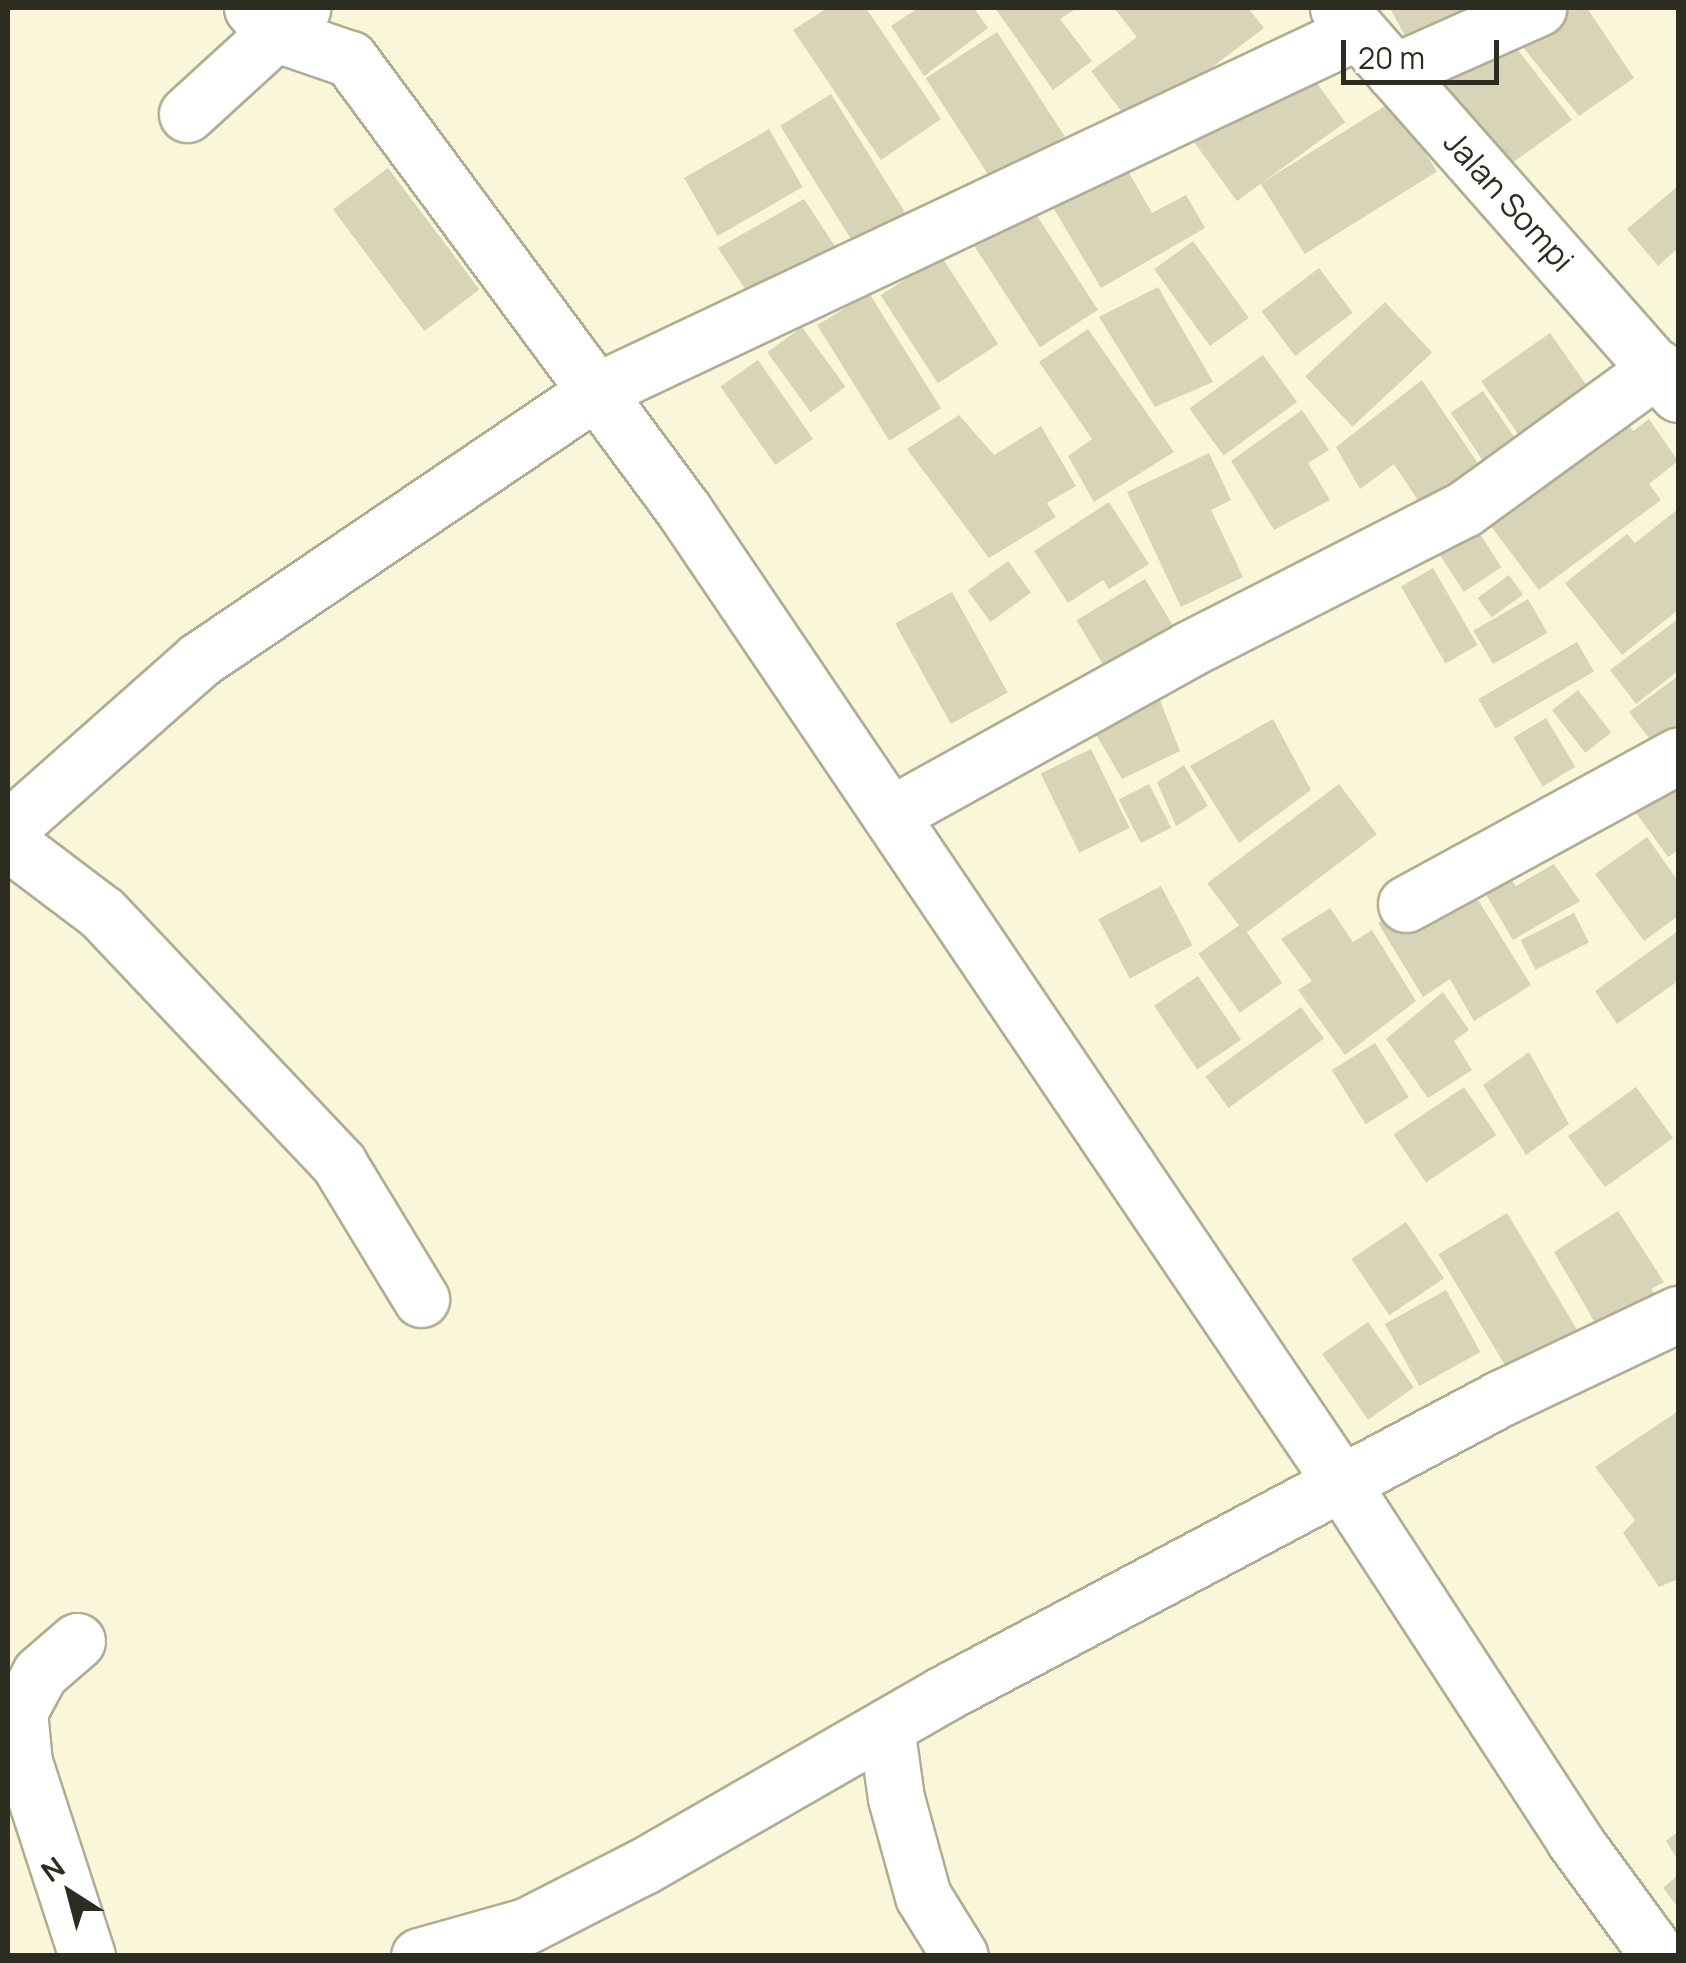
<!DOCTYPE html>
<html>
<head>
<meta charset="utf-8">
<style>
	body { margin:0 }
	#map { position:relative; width:1686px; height:1963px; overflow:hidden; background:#f9f6d9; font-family:Manrope,sans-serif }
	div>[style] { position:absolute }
	.building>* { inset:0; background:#d7d4b8; transform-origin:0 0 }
	.roads { filter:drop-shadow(2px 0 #b0ad92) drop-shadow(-2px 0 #b0ad92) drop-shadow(0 2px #b0ad92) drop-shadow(0 -2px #b0ad92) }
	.minor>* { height:55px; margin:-27.5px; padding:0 27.5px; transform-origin:27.5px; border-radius:27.5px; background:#fff }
	.tertiary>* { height:55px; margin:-27.5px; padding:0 27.5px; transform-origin:27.5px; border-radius:27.5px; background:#fff }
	span { translate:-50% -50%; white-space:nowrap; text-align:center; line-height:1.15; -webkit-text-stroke:10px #fff; paint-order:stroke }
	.street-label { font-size:32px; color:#2d2c21 }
	.frame { position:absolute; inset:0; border:10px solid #2d2c21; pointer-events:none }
	.north { position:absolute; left:20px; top:1843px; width:100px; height:100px; -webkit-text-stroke:8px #fff; paint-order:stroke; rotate:324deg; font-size:28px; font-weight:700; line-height:40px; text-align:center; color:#2d2c21 }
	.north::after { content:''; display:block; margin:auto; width:35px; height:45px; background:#2d2c21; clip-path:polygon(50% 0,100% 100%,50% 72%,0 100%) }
	.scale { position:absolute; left:1341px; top:40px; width:158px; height:45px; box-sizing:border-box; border:5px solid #2d2c21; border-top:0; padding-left:12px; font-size:30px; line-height:35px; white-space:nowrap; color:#2d2c21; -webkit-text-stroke:8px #fff; paint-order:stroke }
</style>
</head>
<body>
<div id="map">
	<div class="building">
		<div style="clip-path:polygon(827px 8px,866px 8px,941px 119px,881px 160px,793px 30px)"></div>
		<div style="clip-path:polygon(918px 8px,974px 8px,988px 28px,924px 76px,891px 26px)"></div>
		<div style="clip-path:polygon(995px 8px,1077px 8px,1060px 19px,1092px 61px,1053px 90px)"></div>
		<div style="clip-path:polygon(1114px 8px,1248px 8px,1264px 28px,1133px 127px,1091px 71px,1137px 37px)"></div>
		<div style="clip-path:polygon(1390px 8px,1481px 8px,1412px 49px)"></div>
		<div style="clip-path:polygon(1574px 8px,1587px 8px,1634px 78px,1579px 116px,1517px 40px)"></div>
		<div style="left:997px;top:32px;width:124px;height:85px;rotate:57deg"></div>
		<div style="clip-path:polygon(1508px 37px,1572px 120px,1508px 166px,1431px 79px)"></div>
		<div style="left:1303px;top:64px;width:72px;height:134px;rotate:54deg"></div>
		<div style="left:831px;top:94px;width:141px;height:60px;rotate:58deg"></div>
		<div style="left:1393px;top:101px;width:83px;height:156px;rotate:58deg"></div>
		<div style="left:769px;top:129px;width:67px;height:98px;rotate:60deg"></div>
		<div style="clip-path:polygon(1120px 157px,1152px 213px,1186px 195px,1205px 228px,1101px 288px,1045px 194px)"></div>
		<div style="left:388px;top:168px;width:152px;height:69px;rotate:53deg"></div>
		<div style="clip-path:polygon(1678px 186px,1678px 248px,1658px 266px,1627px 229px)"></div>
		<div style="clip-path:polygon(804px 199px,842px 257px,753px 301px,718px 248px)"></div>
		<div style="left:1026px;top:199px;width:132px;height:69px;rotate:57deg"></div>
		<div style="left:1193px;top:241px;width:95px;height:48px;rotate:54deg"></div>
		<div style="left:941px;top:256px;width:105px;height:72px;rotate:57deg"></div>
		<div style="left:1319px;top:268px;width:56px;height:72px;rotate:53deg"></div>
		<div style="clip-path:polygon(1158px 287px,1213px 382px,1155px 407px,1099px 317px)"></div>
		<div style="left:869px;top:293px;width:136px;height:61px;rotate:58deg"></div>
		<div style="left:1385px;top:302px;width:69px;height:109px;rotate:47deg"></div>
		<div style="left:802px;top:327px;width:74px;height:43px;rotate:54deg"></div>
		<div style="clip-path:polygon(1088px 329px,1174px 452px,1094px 502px,1068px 456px,1092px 439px,1039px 362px)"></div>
		<div style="left:1550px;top:333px;width:80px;height:84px;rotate:55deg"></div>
		<div style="left:1263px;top:355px;width:58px;height:91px;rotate:54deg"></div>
		<div style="left:758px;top:360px;width:96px;height:46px;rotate:55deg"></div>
		<div style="clip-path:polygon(1422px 380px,1487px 477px,1425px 511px,1394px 464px,1360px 489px,1336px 447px)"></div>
		<div style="left:1483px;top:391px;width:71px;height:39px;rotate:56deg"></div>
		<div style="clip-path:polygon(1302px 410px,1329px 450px,1308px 463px,1330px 500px,1274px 530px,1231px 461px)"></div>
		<div style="clip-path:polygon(1618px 411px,1633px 431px,1649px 419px,1678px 461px,1649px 484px,1661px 500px,1539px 590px,1481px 513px)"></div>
		<div style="clip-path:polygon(959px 415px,994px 455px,1041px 426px,1076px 486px,1047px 503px,1056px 517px,989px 558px,907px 449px)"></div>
		<div style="clip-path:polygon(1209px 453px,1231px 500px,1211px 510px,1243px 577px,1181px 607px,1127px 492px)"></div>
		<div style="clip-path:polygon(1109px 502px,1149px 564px,1109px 589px,1103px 580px,1068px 603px,1034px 551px)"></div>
		<div style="clip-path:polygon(1678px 509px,1678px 610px,1622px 655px,1565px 583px,1627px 534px,1635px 543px)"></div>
		<div style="left:1465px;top:511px;width:67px;height:45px;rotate:57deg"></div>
		<div style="left:1008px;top:561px;width:39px;height:50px;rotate:54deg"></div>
		<div style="left:1433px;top:568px;width:89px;height:37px;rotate:60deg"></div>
		<div style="left:1509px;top:575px;width:24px;height:39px;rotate:54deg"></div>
		<div style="left:1145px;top:579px;width:66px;height:80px;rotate:59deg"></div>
		<div style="left:952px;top:592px;width:115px;height:65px;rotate:61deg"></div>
		<div style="left:1528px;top:599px;width:39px;height:63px;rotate:60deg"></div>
		<div style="clip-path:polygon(1678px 619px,1678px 671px,1636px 704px,1610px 670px)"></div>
		<div style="left:1577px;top:642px;width:34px;height:114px;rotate:60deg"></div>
		<div style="clip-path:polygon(1678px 676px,1678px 728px,1652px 742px,1629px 712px)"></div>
		<div style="clip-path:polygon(1156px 690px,1180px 751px,1122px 779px,1088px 721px)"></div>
		<div style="left:1578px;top:690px;width:54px;height:33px;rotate:52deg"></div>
		<div style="left:1546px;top:718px;width:57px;height:38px;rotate:59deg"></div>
		<div style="clip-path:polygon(1273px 719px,1311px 790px,1239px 843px,1190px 766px)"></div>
		<div style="left:1091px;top:749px;width:88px;height:56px;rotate:64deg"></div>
		<div style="clip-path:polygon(1184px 765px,1208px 806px,1176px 826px,1157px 782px)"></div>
		<div style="clip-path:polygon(1678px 767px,1678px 850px,1668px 857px,1629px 803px)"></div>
		<div style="left:1149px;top:784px;width:49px;height:34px;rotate:63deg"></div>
		<div style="left:1339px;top:784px;width:63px;height:165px;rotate:53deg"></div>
		<div style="clip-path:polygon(1647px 837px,1678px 881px,1678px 916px,1644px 941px,1595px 874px)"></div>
		<div style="clip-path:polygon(1499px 863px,1516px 886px,1554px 864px,1580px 901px,1513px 940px,1475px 876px)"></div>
		<div style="clip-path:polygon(1465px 879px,1531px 985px,1474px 1021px,1450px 979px,1423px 997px,1378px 923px)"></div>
		<div style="left:1161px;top:886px;width:67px;height:71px;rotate:62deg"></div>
		<div style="clip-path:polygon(1330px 908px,1353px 942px,1372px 930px,1416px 1001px,1345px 1055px,1298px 990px,1312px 981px,1281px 939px)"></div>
		<div style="left:1574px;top:913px;width:33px;height:60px;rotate:63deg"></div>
		<div style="left:1241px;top:924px;width:72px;height:52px;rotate:55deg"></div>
		<div style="clip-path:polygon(1678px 931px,1678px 981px,1617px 1024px,1595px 991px)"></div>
		<div style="left:1198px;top:976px;width:77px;height:53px;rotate:56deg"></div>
		<div style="clip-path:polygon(1443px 992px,1469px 1030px,1454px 1041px,1472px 1070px,1428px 1098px,1386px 1039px)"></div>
		<div style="left:1301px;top:1007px;width:39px;height:118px;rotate:54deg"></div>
		<div style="left:1375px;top:1043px;width:64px;height:51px;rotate:58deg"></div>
		<div style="clip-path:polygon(1529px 1052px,1569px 1124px,1526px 1155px,1483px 1085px)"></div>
		<div style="left:1464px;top:1087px;width:58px;height:85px;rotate:56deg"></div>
		<div style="left:1636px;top:1087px;width:63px;height:84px;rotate:54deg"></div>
		<div style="clip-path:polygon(1618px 1211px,1664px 1282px,1651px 1289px,1657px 1296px,1601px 1333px,1554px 1252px)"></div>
		<div style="left:1507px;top:1213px;width:149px;height:80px;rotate:59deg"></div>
		<div style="left:1406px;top:1222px;width:68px;height:66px;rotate:56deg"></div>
		<div style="left:1446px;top:1290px;width:71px;height:70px;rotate:61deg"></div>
		<div style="left:1368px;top:1322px;width:80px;height:56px;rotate:55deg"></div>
		<div style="clip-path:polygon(1678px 1411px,1678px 1579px,1659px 1587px,1623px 1533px,1635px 1520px,1595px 1467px)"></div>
		<div style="clip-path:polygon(1678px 1832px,1678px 1860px,1666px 1841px)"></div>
		<div style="clip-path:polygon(1678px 1875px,1678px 1907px,1663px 1888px)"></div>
	</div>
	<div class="roads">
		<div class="minor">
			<div style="left:252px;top:8px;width:33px;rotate:49deg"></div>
			<div style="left:274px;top:33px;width:80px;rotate:18.9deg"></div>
			<div style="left:350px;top:59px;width:560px;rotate:53.5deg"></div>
			<div style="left:683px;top:509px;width:1175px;rotate:55.93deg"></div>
			<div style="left:1341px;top:1482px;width:427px;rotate:56.9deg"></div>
			<div style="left:1574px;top:1840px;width:144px;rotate:53.8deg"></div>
			<div style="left:1394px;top:72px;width:158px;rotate:-24deg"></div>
			<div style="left:187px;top:114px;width:156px;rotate:-42.4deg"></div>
			<div style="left:890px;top:815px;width:342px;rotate:-29deg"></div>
			<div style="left:1189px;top:649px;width:309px;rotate:-27deg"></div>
			<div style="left:1464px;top:509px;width:240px;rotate:-36deg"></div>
			<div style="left:8px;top:829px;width:255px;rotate:-41.5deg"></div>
			<div style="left:199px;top:660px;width:480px;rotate:-34.1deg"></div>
			<div style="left:596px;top:391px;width:841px;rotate:-25.28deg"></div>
			<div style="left:8px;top:842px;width:118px;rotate:37.1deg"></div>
			<div style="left:102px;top:913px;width:345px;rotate:46.6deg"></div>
			<div style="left:339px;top:1164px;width:158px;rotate:58.7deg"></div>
			<div style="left:1406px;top:904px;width:310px;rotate:-28.6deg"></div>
			<div style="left:77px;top:1641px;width:49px;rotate:139.1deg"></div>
			<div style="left:40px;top:1673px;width:44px;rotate:118.3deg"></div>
			<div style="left:19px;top:1712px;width:50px;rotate:84.3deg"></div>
			<div style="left:24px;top:1762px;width:204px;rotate:72deg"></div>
			<div style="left:886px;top:1727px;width:72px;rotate:82deg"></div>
			<div style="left:896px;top:1798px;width:102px;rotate:74.6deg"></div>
			<div style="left:923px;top:1896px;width:70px;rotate:58.3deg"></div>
		</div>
		<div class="tertiary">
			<div style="left:1338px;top:8px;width:514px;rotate:48.63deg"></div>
			<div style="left:419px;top:1956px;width:111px;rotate:-15.7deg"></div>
			<div style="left:526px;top:1926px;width:132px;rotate:-27deg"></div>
			<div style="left:644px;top:1866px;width:345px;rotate:-29.9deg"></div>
			<div style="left:943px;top:1694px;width:632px;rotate:-27.94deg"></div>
			<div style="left:1501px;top:1398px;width:196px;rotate:-25.4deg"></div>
		</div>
	</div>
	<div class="street-label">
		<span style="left:1509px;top:201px;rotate:48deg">Jalan Sompi</span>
	</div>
	<div class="frame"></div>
	<div class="north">N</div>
	<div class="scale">20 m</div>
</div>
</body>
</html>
